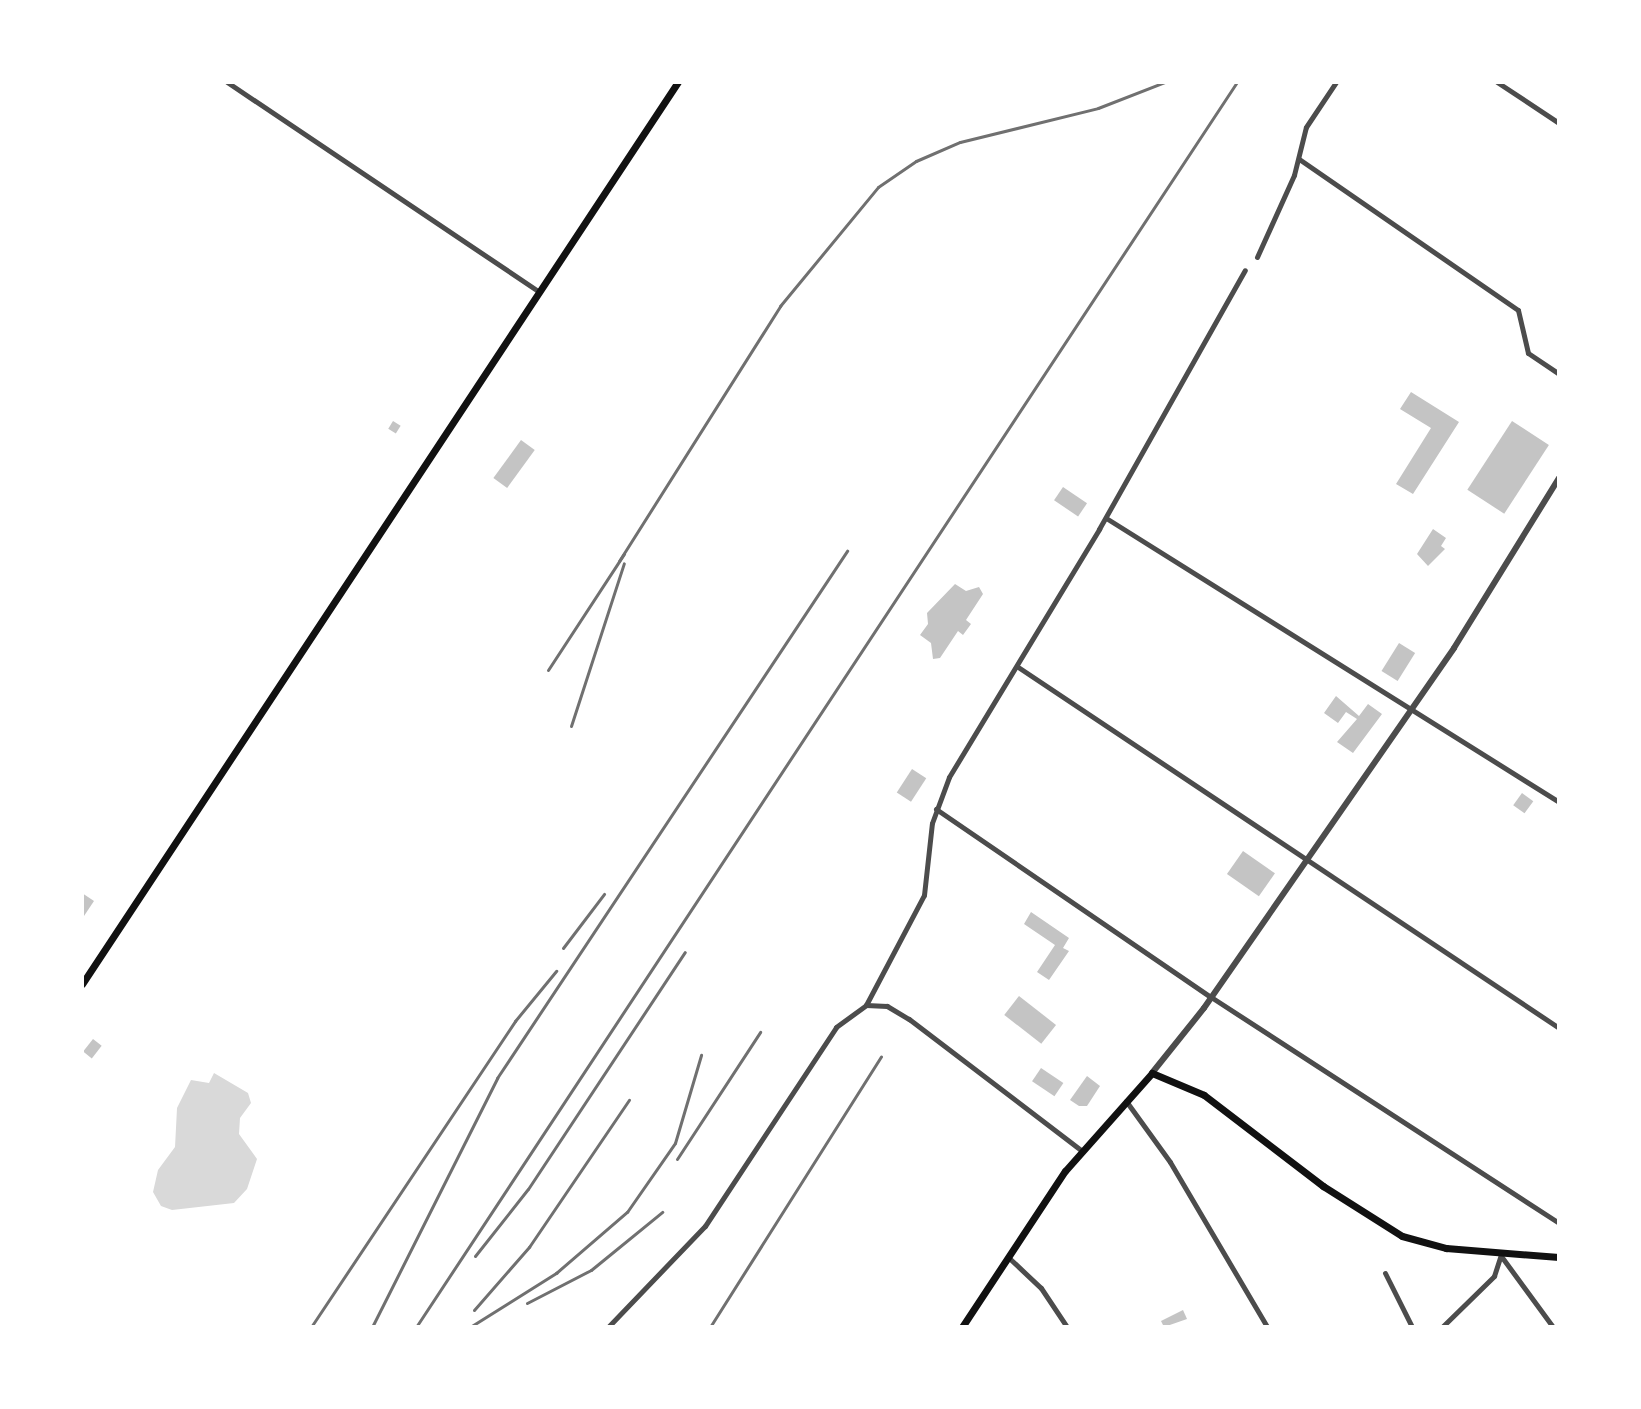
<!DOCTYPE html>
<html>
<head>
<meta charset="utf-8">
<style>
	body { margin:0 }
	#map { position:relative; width:1641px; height:1409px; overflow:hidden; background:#fff; font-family:Helvetica,sans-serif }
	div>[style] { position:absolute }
	.water>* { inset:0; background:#d9d9d9 }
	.building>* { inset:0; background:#c4c4c4; transform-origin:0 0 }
	.minor>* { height:5px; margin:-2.5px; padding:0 2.5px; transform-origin:2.5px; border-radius:2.5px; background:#4c4c4c }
	.tertiary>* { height:6px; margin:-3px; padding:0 3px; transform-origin:3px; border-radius:3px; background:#4c4c4c }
	.secondary>* { height:7px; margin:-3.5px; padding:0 3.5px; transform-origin:3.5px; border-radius:3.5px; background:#111 }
	.rail>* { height:3px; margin:-1.5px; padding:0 1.5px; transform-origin:1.5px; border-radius:1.5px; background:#707070 }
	span { translate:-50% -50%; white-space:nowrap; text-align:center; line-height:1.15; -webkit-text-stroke:8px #fff; paint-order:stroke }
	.frame { position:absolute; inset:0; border:84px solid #fff; pointer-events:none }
</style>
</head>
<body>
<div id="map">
	<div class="water">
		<div style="clip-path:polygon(214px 1073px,248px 1093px,251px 1103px,240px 1118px,239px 1134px,257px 1159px,247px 1189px,234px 1203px,172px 1210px,161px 1206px,153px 1192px,158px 1170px,175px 1147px,177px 1108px,191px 1080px,209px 1083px)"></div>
	</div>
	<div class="building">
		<div style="clip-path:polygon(1411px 392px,1459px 422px,1413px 494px,1396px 484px,1431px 428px,1400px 409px)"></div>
		<div style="left:393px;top:421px;width:9px;height:9px;rotate:32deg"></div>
		<div style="left:1512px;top:421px;width:44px;height:82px;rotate:33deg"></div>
		<div style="left:521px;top:440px;width:17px;height:47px;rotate:36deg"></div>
		<div style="left:1063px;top:487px;width:29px;height:16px;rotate:34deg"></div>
		<div style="clip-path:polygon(1433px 529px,1446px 538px,1441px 546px,1445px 549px,1428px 566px,1417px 554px)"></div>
		<div style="clip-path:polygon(955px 584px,966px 591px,979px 587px,983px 594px,966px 620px,971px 624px,963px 635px,958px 631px,940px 658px,933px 659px,931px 643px,920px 635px,928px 624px,927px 613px)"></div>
		<div style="left:1399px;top:643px;width:19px;height:33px;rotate:32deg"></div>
		<div style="clip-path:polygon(1336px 696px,1359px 716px,1368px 704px,1382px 714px,1353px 753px,1337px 742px,1357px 719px,1346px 712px,1338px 723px,1324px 713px)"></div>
		<div style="left:912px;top:769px;width:17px;height:28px;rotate:33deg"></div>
		<div style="left:1522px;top:793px;width:14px;height:15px;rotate:36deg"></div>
		<div style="left:1243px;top:851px;width:39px;height:28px;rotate:35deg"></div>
		<div style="clip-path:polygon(82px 893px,94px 901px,82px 919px)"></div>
		<div style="clip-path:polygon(1031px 912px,1069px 938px,1063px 948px,1069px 951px,1049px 980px,1037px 972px,1055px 945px,1024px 924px)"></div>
		<div style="left:1019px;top:996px;width:47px;height:24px;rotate:38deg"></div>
		<div style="left:93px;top:1039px;width:11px;height:16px;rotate:38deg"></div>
		<div style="left:1041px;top:1068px;width:27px;height:16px;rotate:34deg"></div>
		<div style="clip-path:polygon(1087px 1076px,1100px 1086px,1087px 1106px,1079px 1106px,1070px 1100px)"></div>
		<div style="clip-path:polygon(1183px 1310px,1187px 1319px,1164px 1327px,1161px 1321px)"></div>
	</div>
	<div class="minor">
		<div style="left:227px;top:82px;width:376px;rotate:33.9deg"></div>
		<div style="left:1497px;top:82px;width:74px;rotate:33.5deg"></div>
		<div style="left:1299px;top:159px;width:266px;rotate:34.6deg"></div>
		<div style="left:1518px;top:310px;width:44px;rotate:76.9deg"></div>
		<div style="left:1528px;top:353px;width:37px;rotate:34deg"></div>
		<div style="left:1257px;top:257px;width:90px;rotate:-65.7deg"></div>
		<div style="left:1294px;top:175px;width:49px;rotate:-76deg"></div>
		<div style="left:1306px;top:127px;width:54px;rotate:-56.3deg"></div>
		<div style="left:1106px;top:518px;width:535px;rotate:32.08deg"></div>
		<div style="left:1018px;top:667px;width:650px;rotate:33.71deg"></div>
		<div style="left:936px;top:809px;width:333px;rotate:34.4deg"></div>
		<div style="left:1211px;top:997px;width:415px;rotate:33deg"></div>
		<div style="left:866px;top:1005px;width:124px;rotate:-62.2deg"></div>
		<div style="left:924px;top:895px;width:72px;rotate:-83.7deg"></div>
		<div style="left:932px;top:823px;width:49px;rotate:-69.7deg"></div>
		<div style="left:949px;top:777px;width:290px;rotate:-58.8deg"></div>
		<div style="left:1099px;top:529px;width:297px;rotate:-60.6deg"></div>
		<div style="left:1126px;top:1101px;width:75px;rotate:54.2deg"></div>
		<div style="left:1170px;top:1162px;width:191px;rotate:59.5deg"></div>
		<div style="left:1501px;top:1256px;width:88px;rotate:53.8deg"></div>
		<div style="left:1008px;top:1257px;width:45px;rotate:43.2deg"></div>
		<div style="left:1041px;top:1288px;width:47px;rotate:56.3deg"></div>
		<div style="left:1385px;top:1273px;width:60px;rotate:63.4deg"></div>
		<div style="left:608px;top:1327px;width:140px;rotate:-46.2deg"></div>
		<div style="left:705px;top:1226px;width:238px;rotate:-56.6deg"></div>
		<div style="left:836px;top:1027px;width:37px;rotate:-36deg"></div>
		<div style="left:866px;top:1005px;width:21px;rotate:3deg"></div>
		<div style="left:887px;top:1006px;width:26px;rotate:31deg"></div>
		<div style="left:909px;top:1019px;width:216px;rotate:37.3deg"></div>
		<div style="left:1442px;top:1327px;width:73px;rotate:-44.4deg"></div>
		<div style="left:1494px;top:1276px;width:22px;rotate:-72deg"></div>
	</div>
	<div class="tertiary">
		<div style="left:1152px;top:1073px;width:83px;rotate:-51.3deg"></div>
		<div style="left:1204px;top:1008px;width:438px;rotate:-55.2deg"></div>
		<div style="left:1454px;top:648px;width:200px;rotate:-58.3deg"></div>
	</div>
	<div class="secondary">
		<div style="left:82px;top:984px;width:1081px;rotate:-56.55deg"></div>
		<div style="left:962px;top:1327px;width:187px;rotate:-56.6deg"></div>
		<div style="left:1065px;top:1171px;width:131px;rotate:-48.4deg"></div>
		<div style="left:1152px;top:1073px;width:56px;rotate:22.9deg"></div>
		<div style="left:1204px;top:1095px;width:150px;rotate:37.4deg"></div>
		<div style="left:1323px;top:1186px;width:93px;rotate:32.3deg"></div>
		<div style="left:1402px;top:1236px;width:46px;rotate:15.3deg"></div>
		<div style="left:1446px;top:1248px;width:113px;rotate:4.6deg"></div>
	</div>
	<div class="rail">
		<div style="left:619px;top:561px;width:302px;rotate:-57.7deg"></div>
		<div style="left:780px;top:306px;width:154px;rotate:-50.5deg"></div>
		<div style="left:878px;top:187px;width:46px;rotate:-34.4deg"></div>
		<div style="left:916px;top:161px;width:48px;rotate:-23.4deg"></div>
		<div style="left:960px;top:142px;width:142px;rotate:-13.8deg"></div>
		<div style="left:1098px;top:108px;width:72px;rotate:-21.2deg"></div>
		<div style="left:548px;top:670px;width:139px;rotate:-56.8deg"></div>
		<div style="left:571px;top:726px;width:171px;rotate:-72deg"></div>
		<div style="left:563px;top:948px;width:68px;rotate:-52.8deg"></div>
		<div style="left:677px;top:1159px;width:152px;rotate:-56.8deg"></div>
		<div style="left:475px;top:1256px;width:85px;rotate:-51.7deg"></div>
		<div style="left:528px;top:1189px;width:284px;rotate:-56.5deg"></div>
		<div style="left:527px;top:1303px;width:72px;rotate:-27.3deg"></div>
		<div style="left:591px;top:1270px;width:92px;rotate:-39.2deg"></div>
		<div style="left:474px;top:1310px;width:84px;rotate:-48.9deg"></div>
		<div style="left:529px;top:1247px;width:178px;rotate:-55.8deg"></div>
		<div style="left:311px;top:1327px;width:368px;rotate:-56.3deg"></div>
		<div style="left:515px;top:1021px;width:65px;rotate:-50.6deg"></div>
		<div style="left:372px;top:1327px;width:279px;rotate:-63.3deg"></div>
		<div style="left:497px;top:1078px;width:633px;rotate:-56.41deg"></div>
		<div style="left:416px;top:1327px;width:1491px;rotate:-56.6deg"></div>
		<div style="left:470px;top:1327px;width:102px;rotate:-32.1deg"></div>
		<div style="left:556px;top:1273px;width:94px;rotate:-40.7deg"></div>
		<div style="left:627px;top:1212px;width:84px;rotate:-55.2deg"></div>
		<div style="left:675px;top:1143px;width:92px;rotate:-73.5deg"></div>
		<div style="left:710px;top:1327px;width:320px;rotate:-57.7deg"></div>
	</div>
	<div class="frame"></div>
</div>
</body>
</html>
